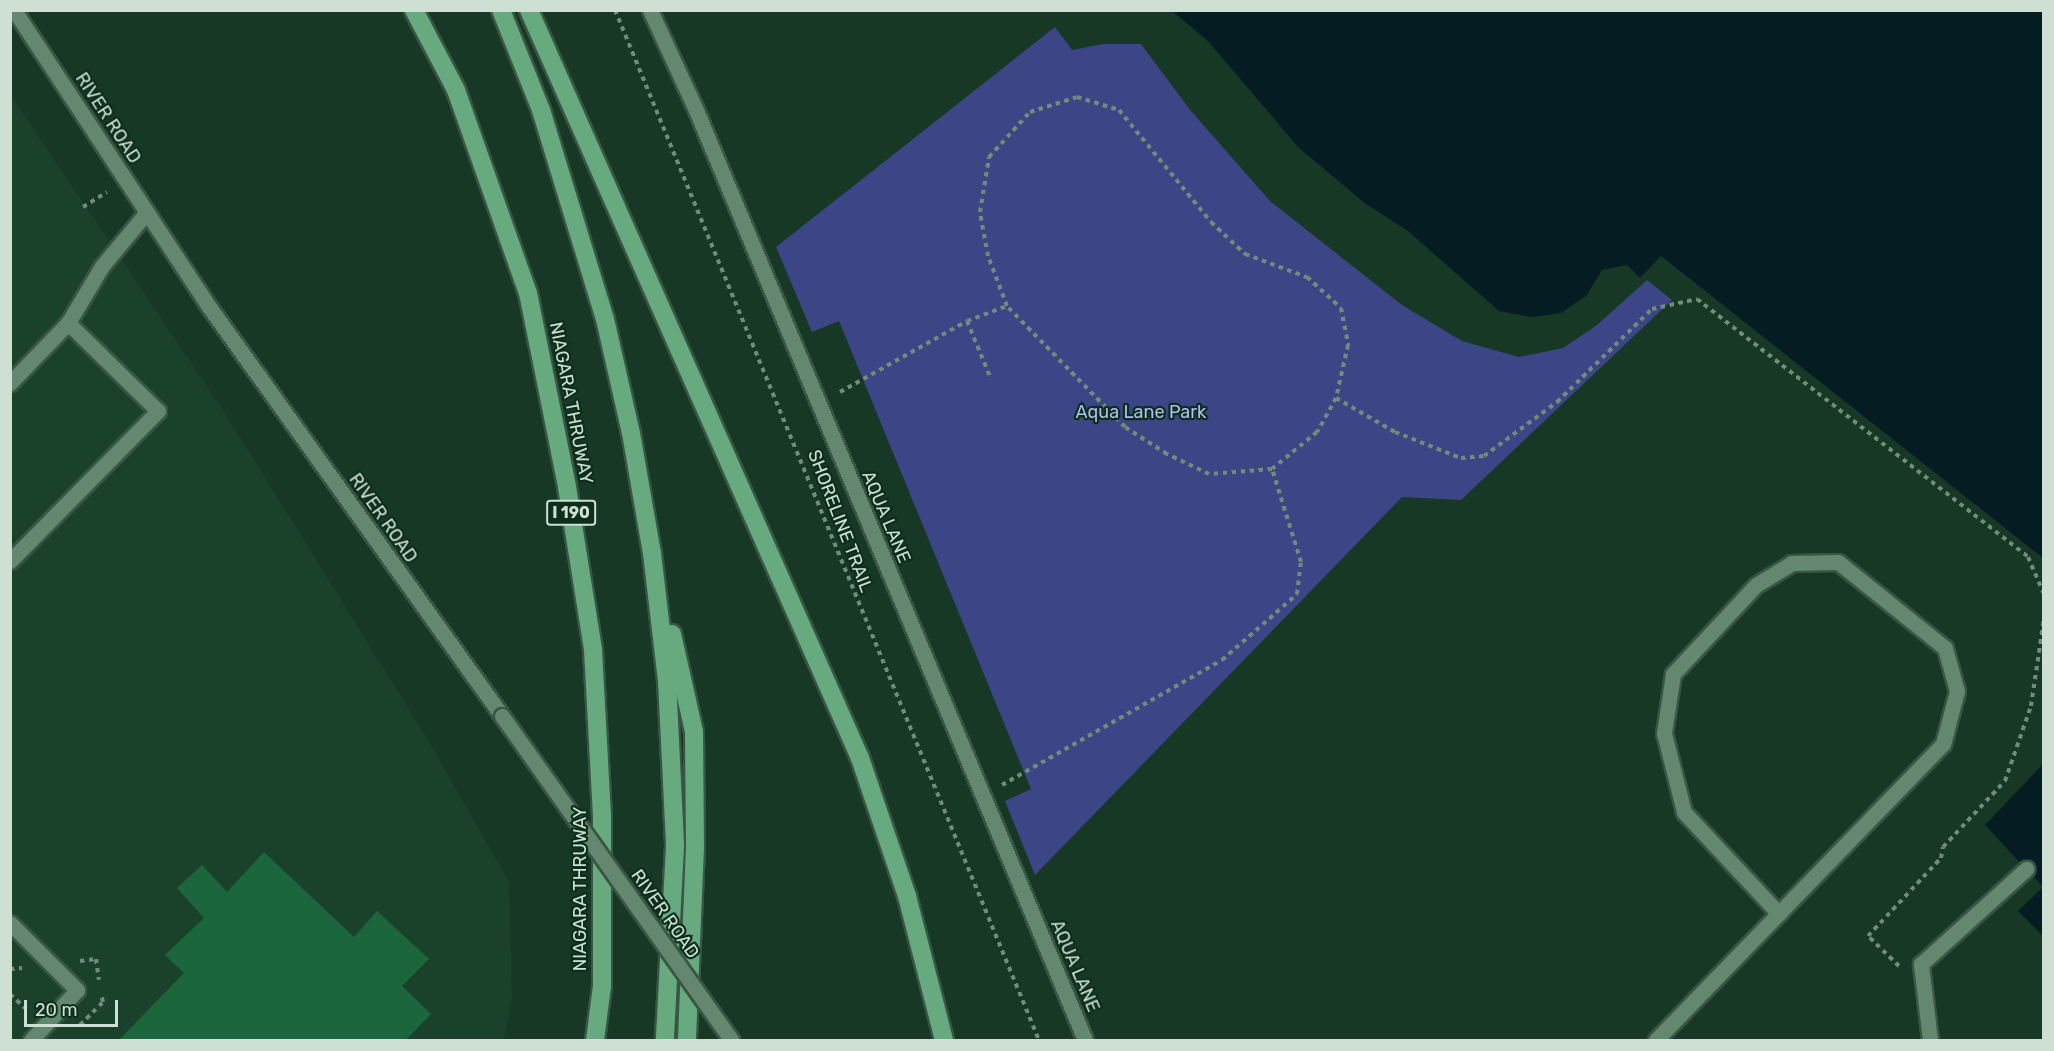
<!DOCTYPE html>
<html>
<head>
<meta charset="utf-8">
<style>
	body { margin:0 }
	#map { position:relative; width:2054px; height:1051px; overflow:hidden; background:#173824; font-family:Rubik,sans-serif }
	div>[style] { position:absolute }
	.built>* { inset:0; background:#1a422a }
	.green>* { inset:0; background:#3c4586 }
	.water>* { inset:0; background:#041c22 }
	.building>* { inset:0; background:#1c663e }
	.path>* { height:4px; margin-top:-2px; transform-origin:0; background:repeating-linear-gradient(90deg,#728c7b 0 4.5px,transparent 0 9px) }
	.roads { filter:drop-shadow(2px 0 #395544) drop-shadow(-2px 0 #395544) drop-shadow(0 2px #395544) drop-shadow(0 -2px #395544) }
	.service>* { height:15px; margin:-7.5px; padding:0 7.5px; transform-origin:7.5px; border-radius:7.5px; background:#64876f }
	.minor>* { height:15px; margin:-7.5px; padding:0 7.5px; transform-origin:7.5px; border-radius:7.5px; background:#64876f }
	.secondary>* { height:15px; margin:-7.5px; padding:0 7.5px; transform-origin:7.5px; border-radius:7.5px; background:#64876f }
	.motorway>* { height:18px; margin:-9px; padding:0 9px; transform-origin:9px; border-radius:9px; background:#67aa7f }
	.bridges { filter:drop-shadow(2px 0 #395544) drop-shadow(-2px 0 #395544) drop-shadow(0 2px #395544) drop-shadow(0 -2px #395544) }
	.secondary-bridge>* { height:15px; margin:-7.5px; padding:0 7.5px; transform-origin:7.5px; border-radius:7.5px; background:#64876f }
	span { translate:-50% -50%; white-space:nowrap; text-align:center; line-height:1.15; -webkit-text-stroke:4.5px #0c2e1b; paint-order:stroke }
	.shield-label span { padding:2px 4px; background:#0c2e1b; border:2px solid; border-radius:4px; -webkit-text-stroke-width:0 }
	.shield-label { font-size:16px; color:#cde0d3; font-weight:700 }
	.street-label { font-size:18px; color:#cde0d3 }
	.park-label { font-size:18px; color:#b1bdf3 }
	.frame { position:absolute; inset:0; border:12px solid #cde0d3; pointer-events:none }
	.scale { position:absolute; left:24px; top:1000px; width:94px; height:27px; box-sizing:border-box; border:3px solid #cde0d3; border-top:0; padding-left:8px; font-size:18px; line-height:21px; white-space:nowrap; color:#cde0d3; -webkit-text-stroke:4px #0c2e1b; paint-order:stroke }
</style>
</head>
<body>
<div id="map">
	<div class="built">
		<div style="clip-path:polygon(10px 94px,225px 413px,425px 735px,509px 882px,512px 998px,504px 1040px,11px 1040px)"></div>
	</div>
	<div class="green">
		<div style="clip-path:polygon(1055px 27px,1072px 50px,1103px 44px,1141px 44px,1191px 111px,1270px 201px,1402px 305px,1462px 341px,1519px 357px,1563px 348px,1597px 325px,1647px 280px,1672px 300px,1461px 500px,1402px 497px,1035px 875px,1005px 801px,1031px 789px,839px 321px,812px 332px,776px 247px)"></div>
	</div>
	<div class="water">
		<div style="clip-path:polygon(1172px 11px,2043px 11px,2043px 558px,1661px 256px,1640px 278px,1627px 265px,1602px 270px,1587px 295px,1561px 313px,1532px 317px,1499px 311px,1408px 231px,1366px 204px,1299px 148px,1208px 41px)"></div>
		<div style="clip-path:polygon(2043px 764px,2043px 936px,2018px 911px,2043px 887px,1985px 825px)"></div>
	</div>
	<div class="building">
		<div style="clip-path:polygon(264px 852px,354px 937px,377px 911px,429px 959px,402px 986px,431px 1014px,406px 1040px,119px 1040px,184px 973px,165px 955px,204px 918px,177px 888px,202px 865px,227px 892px)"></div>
	</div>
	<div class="path">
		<div style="left:615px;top:10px;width:1114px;rotate:67.63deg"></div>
		<div style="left:1077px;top:97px;width:44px;rotate:17.2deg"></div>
		<div style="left:1119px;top:110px;width:145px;rotate:50.6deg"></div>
		<div style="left:1211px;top:222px;width:47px;rotate:43.3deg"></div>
		<div style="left:1245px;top:254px;width:66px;rotate:20.4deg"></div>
		<div style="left:1307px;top:277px;width:46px;rotate:42.4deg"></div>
		<div style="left:1341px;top:308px;width:38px;rotate:79deg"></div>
		<div style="left:1348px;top:345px;width:54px;rotate:102.8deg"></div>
		<div style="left:1336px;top:398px;width:39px;rotate:119deg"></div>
		<div style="left:1317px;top:432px;width:58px;rotate:140.6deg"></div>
		<div style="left:1272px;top:469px;width:63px;rotate:175.5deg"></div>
		<div style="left:1209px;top:474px;width:47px;rotate:-154.5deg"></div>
		<div style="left:1167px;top:454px;width:50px;rotate:-147.3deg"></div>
		<div style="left:1125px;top:427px;width:169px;rotate:-134.3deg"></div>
		<div style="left:1007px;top:306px;width:53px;rotate:-110.8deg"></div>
		<div style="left:988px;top:256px;width:45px;rotate:-100.3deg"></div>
		<div style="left:980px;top:212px;width:56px;rotate:-80.7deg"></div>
		<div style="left:989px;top:157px;width:61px;rotate:-47.7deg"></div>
		<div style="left:1030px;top:112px;width:49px;rotate:-17.7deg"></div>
		<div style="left:83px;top:207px;width:28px;rotate:-32deg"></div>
		<div style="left:967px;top:321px;width:63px;rotate:67.5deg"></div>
		<div style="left:840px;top:392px;width:145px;rotate:-29.2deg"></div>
		<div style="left:967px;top:321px;width:43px;rotate:-20.6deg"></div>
		<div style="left:1336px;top:398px;width:68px;rotate:30deg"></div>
		<div style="left:1395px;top:432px;width:71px;rotate:21.5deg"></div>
		<div style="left:1461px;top:458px;width:23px;rotate:-5deg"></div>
		<div style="left:1484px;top:456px;width:91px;rotate:-36.5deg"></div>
		<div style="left:1557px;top:402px;width:133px;rotate:-44.4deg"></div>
		<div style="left:1652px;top:309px;width:46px;rotate:-12.5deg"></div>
		<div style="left:1697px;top:299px;width:420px;rotate:37.9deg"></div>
		<div style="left:2028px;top:557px;width:40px;rotate:66.6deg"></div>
		<div style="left:1002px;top:785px;width:253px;rotate:-29.6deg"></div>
		<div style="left:1222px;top:660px;width:100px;rotate:-41.3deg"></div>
		<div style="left:1297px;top:594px;width:32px;rotate:-83deg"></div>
		<div style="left:1301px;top:562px;width:97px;rotate:-107.3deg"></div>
		<div style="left:80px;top:961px;width:16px;rotate:-7deg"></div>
		<div style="left:96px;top:959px;width:21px;rotate:82deg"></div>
		<div style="left:1899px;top:966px;width:43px;rotate:-135.9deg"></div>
		<div style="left:1868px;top:936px;width:107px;rotate:-46.9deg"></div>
		<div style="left:1941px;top:858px;width:11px;rotate:-80deg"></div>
		<div style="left:1943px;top:847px;width:91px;rotate:-46.8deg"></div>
		<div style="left:2005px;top:781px;width:79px;rotate:-70.9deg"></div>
		<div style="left:2031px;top:706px;width:89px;rotate:-81.6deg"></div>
		<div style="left:10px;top:969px;width:12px;rotate:-5deg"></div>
		<div style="left:10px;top:994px;width:23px;rotate:43deg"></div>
		<div style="left:80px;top:1025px;width:33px;rotate:-45deg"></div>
		<div style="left:103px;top:1002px;width:8px;rotate:-104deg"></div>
	</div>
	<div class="roads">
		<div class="service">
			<div style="left:10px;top:383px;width:83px;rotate:-46deg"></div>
			<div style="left:68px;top:323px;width:66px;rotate:-59.2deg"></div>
			<div style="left:102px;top:266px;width:70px;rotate:-50.2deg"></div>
			<div style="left:10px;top:561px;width:211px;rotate:-45.4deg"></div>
			<div style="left:158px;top:411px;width:126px;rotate:-135.6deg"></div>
			<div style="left:10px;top:923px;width:95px;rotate:45deg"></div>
			<div style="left:77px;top:990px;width:68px;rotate:132.6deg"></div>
			<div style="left:1656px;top:1040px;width:412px;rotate:-45.9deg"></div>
			<div style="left:1943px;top:744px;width:55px;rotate:-75.2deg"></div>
			<div style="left:1957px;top:691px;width:45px;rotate:-105.6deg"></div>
			<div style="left:1945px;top:648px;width:137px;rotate:-141.2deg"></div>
			<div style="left:1838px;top:562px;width:46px;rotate:178.8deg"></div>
			<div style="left:1792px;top:563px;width:42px;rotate:148.6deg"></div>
			<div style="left:1756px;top:585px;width:122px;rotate:133deg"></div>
			<div style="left:1673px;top:674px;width:60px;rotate:98.7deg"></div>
			<div style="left:1664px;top:733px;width:81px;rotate:75.8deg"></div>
			<div style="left:1684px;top:812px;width:139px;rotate:47deg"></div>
			<div style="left:1930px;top:1040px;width:77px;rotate:-96.8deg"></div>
			<div style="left:1921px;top:964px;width:142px;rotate:-42.1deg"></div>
		</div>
		<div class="minor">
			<div style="left:650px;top:10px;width:110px;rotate:65.3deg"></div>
			<div style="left:696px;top:110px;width:1008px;rotate:67.3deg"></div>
		</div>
		<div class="secondary">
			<div style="left:14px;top:10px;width:357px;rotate:56.7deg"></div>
			<div style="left:210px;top:308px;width:502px;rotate:54.41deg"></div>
		</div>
		<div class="motorway">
			<div style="left:414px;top:10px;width:90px;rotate:62.3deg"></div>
			<div style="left:456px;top:90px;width:215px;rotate:70.5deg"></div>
			<div style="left:528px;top:293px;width:198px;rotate:78.6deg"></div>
			<div style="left:567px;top:487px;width:165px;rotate:80.9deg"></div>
			<div style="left:593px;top:650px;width:165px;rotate:86.9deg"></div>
			<div style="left:602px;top:815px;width:171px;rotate:90deg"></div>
			<div style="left:602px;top:986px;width:54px;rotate:97.4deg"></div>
			<div style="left:501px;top:10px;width:108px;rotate:68.2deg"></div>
			<div style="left:541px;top:110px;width:219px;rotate:73deg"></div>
			<div style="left:605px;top:319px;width:117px;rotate:77.2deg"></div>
			<div style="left:631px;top:433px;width:122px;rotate:80.1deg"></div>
			<div style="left:652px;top:553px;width:128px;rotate:83.3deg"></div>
			<div style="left:667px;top:680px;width:166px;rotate:87.2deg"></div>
			<div style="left:675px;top:846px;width:194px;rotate:93deg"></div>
			<div style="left:529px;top:10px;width:818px;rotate:66.13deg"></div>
			<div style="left:860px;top:758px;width:146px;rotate:71.2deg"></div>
			<div style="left:907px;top:896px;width:149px;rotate:75.6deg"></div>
			<div style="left:672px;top:634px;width:100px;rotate:77.3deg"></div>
			<div style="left:694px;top:732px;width:115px;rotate:89.5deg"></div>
			<div style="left:695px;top:847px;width:193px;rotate:92.4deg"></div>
		</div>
	</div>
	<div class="bridges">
		<div class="secondary-bridge">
			<div style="left:502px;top:716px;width:397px;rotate:54.7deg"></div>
		</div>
	</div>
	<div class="shield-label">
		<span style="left:571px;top:513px">I 190</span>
	</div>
	<div class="street-label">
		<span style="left:108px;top:118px;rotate:57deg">RIVER ROAD</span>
		<span style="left:571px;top:403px;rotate:79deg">NIAGARA THRUWAY</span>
		<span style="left:886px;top:517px;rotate:67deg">AQUA LANE</span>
		<span style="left:383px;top:518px;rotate:55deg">RIVER ROAD</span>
		<span style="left:840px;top:521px;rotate:69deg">SHORELINE TRAIL</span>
		<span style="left:580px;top:889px;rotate:-90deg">NIAGARA THRUWAY</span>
		<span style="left:665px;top:914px;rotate:55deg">RIVER ROAD</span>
		<span style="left:1075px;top:966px;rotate:67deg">AQUA LANE</span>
	</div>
	<div class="park-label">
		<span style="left:1141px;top:412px">Aqua Lane Park</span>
	</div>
	<div class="frame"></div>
	<div class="scale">20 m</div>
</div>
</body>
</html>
